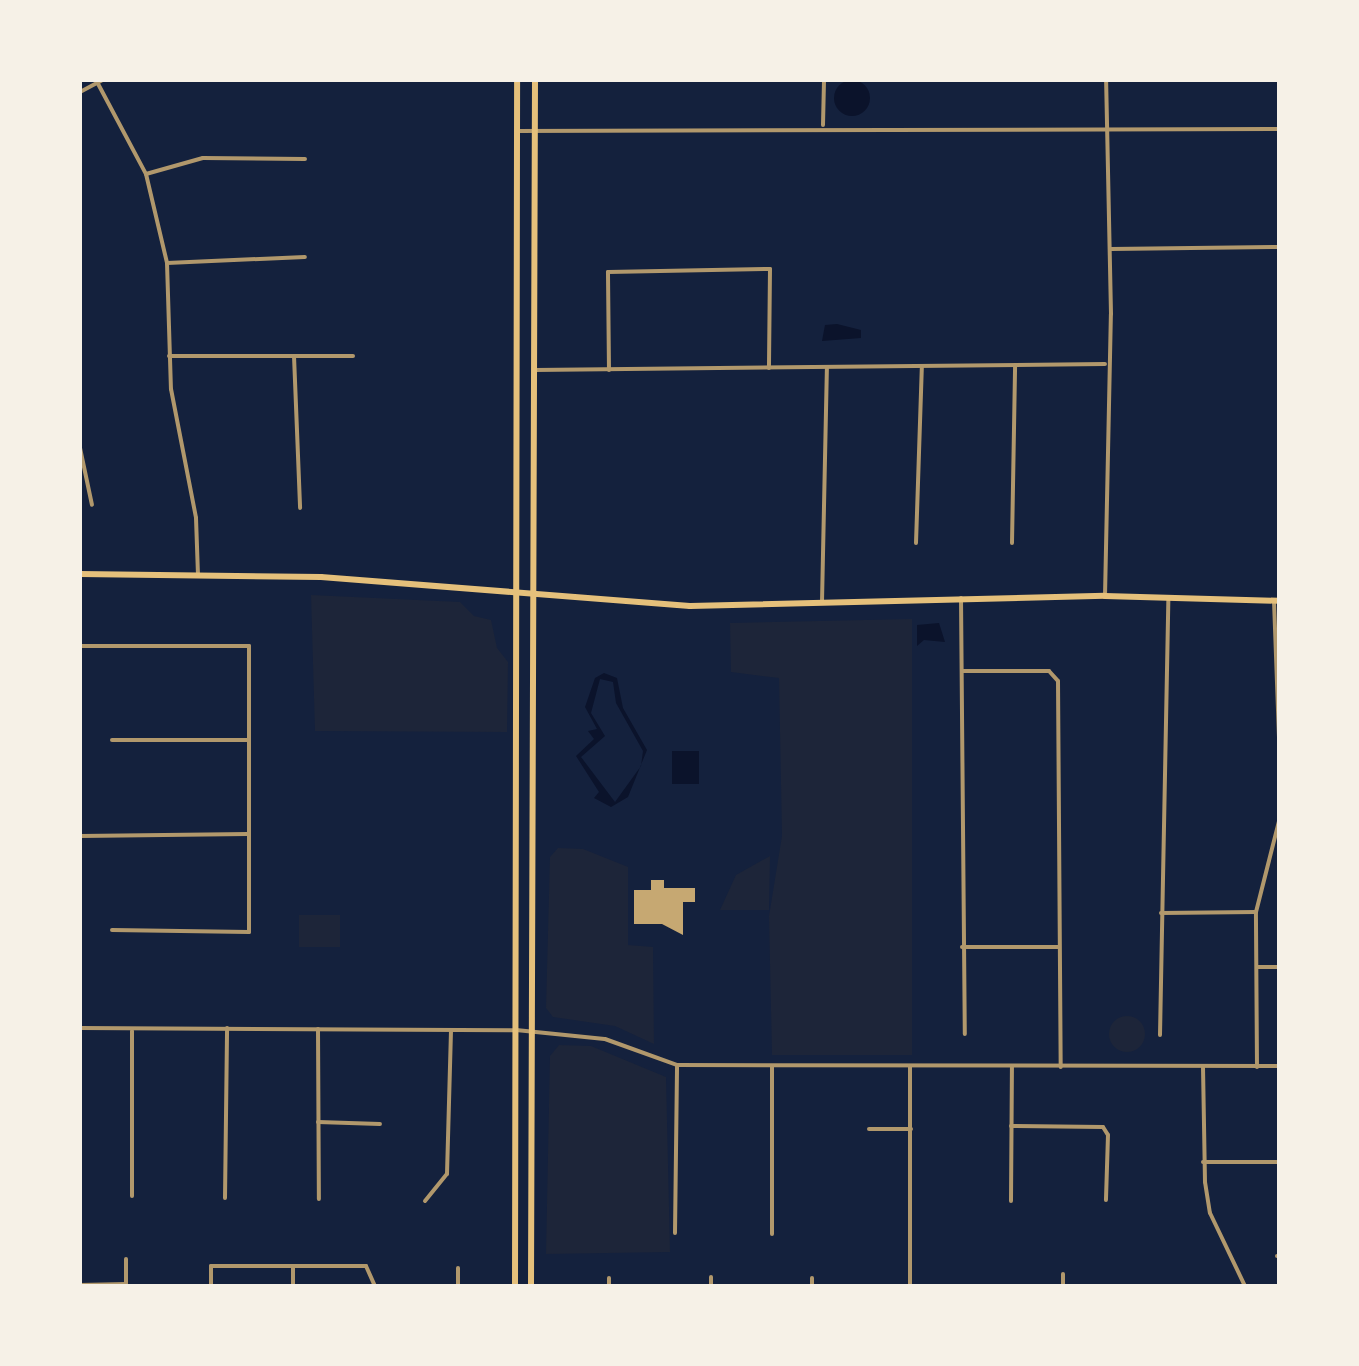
<!DOCTYPE html>
<html>
<head>
<meta charset="utf-8">
<style>
	body { margin:0 }
	#map { position:relative; width:1359px; height:1366px; overflow:hidden; background:#14213d; font-family:"IBM Plex Serif",serif }
	div>[style] { position:absolute }
	.green>* { inset:0; background:#1d2539; transform-origin:0 0 }
	.round { border-radius:50% }
	.water>* { inset:0; background:#0b132b; transform-origin:0 0 }
	.building>* { inset:0; background:#c6a872 }
	.minor>* { height:4px; margin:-2px; padding:0 2px; transform-origin:2px; border-radius:2px; background:#b1986c }
	.secondary>* { height:6px; margin:-3px; padding:0 3px; transform-origin:3px; border-radius:3px; background:#e5c07b }
	.primary>* { height:6px; margin:-3px; padding:0 3px; transform-origin:3px; border-radius:3px; background:#e5c07b }
	span { translate:-50% -50%; white-space:nowrap; text-align:center; line-height:1.15; -webkit-text-stroke:10px #f6f1e7; paint-order:stroke }
	.frame { position:absolute; inset:0; border:82px solid #f6f1e7; pointer-events:none }
</style>
</head>
<body>
<div id="map">
	<div class="green">
		<div style="clip-path:polygon(311px 595px,460px 602px,474px 616px,491px 620px,497px 648px,508px 662px,507px 732px,315px 731px)"></div>
		<div style="clip-path:polygon(912px 619px,912px 1055px,772px 1055px,769px 916px,782px 836px,779px 678px,731px 672px,730px 623px)"></div>
		<div style="clip-path:polygon(558px 848px,583px 849px,628px 867px,628px 945px,653px 947px,654px 1044px,615px 1026px,553px 1017px,546px 1008px,550px 857px)"></div>
		<div style="clip-path:polygon(770px 856px,769px 910px,720px 910px,736px 875px)"></div>
		<div style="left:299px;top:915px;width:41px;height:32px"></div>
		<div class="round" style="left:1109px;top:1016px;width:36px;height:36px"></div>
		<div style="clip-path:polygon(559px 1045px,591px 1046px,666px 1077px,670px 1252px,546px 1254px,550px 1056px)"></div>
	</div>
	<div class="water">
		<div class="round" style="left:834px;top:80px;width:36px;height:36px"></div>
		<div style="clip-path:polygon(837px 324px,861px 330px,861px 338px,822px 341px,825px 325px)"></div>
		<div style="clip-path:polygon(939px 623px,945px 642px,924px 640px,917px 646px,917px 625px)"></div>
		<div style="clip-path:polygon(evenodd,604px 673px,617px 678px,623px 708px,647px 750px,628px 797px,611px 807px,594px 798px,599px 792px,576px 756px,594px 739px,588px 731px,597px 729px,585px 707px,595px 678px,604px 673px,600px 679px,613px 682px,616px 703px,643px 751px,641px 766px,615px 802px,581px 757px,605px 736px,591px 713px,600px 679px)"></div>
		<div style="left:672px;top:751px;width:27px;height:33px"></div>
	</div>
	<div class="building">
		<div style="clip-path:polygon(651px 880px,664px 880px,664px 888px,695px 888px,695px 902px,683px 902px,683px 935px,662px 924px,634px 924px,634px 890px,651px 890px)"></div>
	</div>
	<div class="minor">
		<div style="left:96px;top:80px;width:106px;rotate:62deg"></div>
		<div style="left:146px;top:174px;width:91px;rotate:76.7deg"></div>
		<div style="left:167px;top:263px;width:126px;rotate:88.2deg"></div>
		<div style="left:171px;top:389px;width:131px;rotate:79deg"></div>
		<div style="left:196px;top:518px;width:56px;rotate:88deg"></div>
		<div style="left:80px;top:92px;width:26px;rotate:-28deg"></div>
		<div style="left:823px;top:125px;width:45px;rotate:-88.7deg"></div>
		<div style="left:516px;top:131px;width:763px;rotate:-0.15deg"></div>
		<div style="left:146px;top:174px;width:59px;rotate:-15.7deg"></div>
		<div style="left:203px;top:158px;width:102px;rotate:0.6deg"></div>
		<div style="left:1111px;top:249px;width:168px;rotate:-0.7deg"></div>
		<div style="left:167px;top:263px;width:138px;rotate:-2.5deg"></div>
		<div style="left:169px;top:356px;width:184px"></div>
		<div style="left:294px;top:356px;width:152px;rotate:87.7deg"></div>
		<div style="left:535px;top:370px;width:570px;rotate:-0.6deg"></div>
		<div style="left:609px;top:370px;width:98px;rotate:-90.6deg"></div>
		<div style="left:608px;top:272px;width:162px;rotate:-1.1deg"></div>
		<div style="left:770px;top:269px;width:99px;rotate:90.6deg"></div>
		<div style="left:80px;top:448px;width:58px;rotate:78.1deg"></div>
		<div style="left:916px;top:543px;width:177px;rotate:-88.1deg"></div>
		<div style="left:1012px;top:543px;width:178px;rotate:-89deg"></div>
		<div style="left:1105px;top:596px;width:282px;rotate:-88.8deg"></div>
		<div style="left:1111px;top:314px;width:234px;rotate:-91.2deg"></div>
		<div style="left:961px;top:598px;width:436px;rotate:89.5deg"></div>
		<div style="left:1274px;top:601px;width:139px;rotate:87.9deg"></div>
		<div style="left:822px;top:602px;width:234px;rotate:-88.8deg"></div>
		<div style="left:80px;top:646px;width:169px"></div>
		<div style="left:249px;top:646px;width:286px;rotate:90deg"></div>
		<div style="left:249px;top:932px;width:137px;rotate:-179.2deg"></div>
		<div style="left:962px;top:671px;width:87px"></div>
		<div style="left:1049px;top:671px;width:13px;rotate:48deg"></div>
		<div style="left:1058px;top:681px;width:386px;rotate:89.6deg"></div>
		<div style="left:112px;top:740px;width:135px"></div>
		<div style="left:80px;top:836px;width:168px;rotate:-0.7deg"></div>
		<div style="left:1161px;top:913px;width:95px;rotate:-0.6deg"></div>
		<div style="left:962px;top:947px;width:96px"></div>
		<div style="left:1257px;top:967px;width:22px"></div>
		<div style="left:80px;top:1028px;width:436px;rotate:0.3deg"></div>
		<div style="left:516px;top:1030px;width:89px;rotate:5.8deg"></div>
		<div style="left:605px;top:1039px;width:77px;rotate:19.9deg"></div>
		<div style="left:677px;top:1065px;width:602px;rotate:0.1deg"></div>
		<div style="left:318px;top:1029px;width:170px;rotate:89.7deg"></div>
		<div style="left:1160px;top:1035px;width:435px;rotate:-88.9deg"></div>
		<div style="left:910px;top:1066px;width:220px;rotate:90deg"></div>
		<div style="left:1203px;top:1067px;width:115px;rotate:89deg"></div>
		<div style="left:1205px;top:1182px;width:31px;rotate:81deg"></div>
		<div style="left:1210px;top:1213px;width:81px;rotate:64.4deg"></div>
		<div style="left:1257px;top:1067px;width:155px;rotate:-90.4deg"></div>
		<div style="left:1256px;top:912px;width:94px;rotate:-75.8deg"></div>
		<div style="left:318px;top:1122px;width:62px;rotate:1.8deg"></div>
		<div style="left:1011px;top:1126px;width:92px;rotate:0.6deg"></div>
		<div style="left:1103px;top:1127px;width:9px;rotate:58deg"></div>
		<div style="left:1108px;top:1135px;width:65px;rotate:91.8deg"></div>
		<div style="left:869px;top:1129px;width:42px"></div>
		<div style="left:1203px;top:1162px;width:76px"></div>
		<div style="left:132px;top:1196px;width:165px;rotate:-90deg"></div>
		<div style="left:225px;top:1198px;width:170px;rotate:-89.3deg"></div>
		<div style="left:425px;top:1201px;width:35px;rotate:-51deg"></div>
		<div style="left:447px;top:1174px;width:144px;rotate:-88.4deg"></div>
		<div style="left:1011px;top:1201px;width:135px;rotate:-89.6deg"></div>
		<div style="left:675px;top:1233px;width:168px;rotate:-89.3deg"></div>
		<div style="left:772px;top:1234px;width:168px;rotate:-90deg"></div>
		<div style="left:1277px;top:1256px;width:2px"></div>
		<div style="left:126px;top:1259px;width:25px;rotate:90deg"></div>
		<div style="left:711px;top:1277px;width:9px;rotate:90deg"></div>
		<div style="left:609px;top:1278px;width:8px;rotate:90deg"></div>
		<div style="left:812px;top:1278px;width:8px;rotate:90deg"></div>
		<div style="left:80px;top:1285px;width:46px;rotate:-1.2deg"></div>
		<div style="left:211px;top:1286px;width:20px;rotate:-90deg"></div>
		<div style="left:211px;top:1266px;width:155px"></div>
		<div style="left:366px;top:1266px;width:22px;rotate:66deg"></div>
		<div style="left:293px;top:1286px;width:19px;rotate:-90deg"></div>
		<div style="left:458px;top:1286px;width:18px;rotate:-90deg"></div>
		<div style="left:1063px;top:1286px;width:12px;rotate:-90deg"></div>
	</div>
	<div class="secondary">
		<div style="left:80px;top:574px;width:241px;rotate:0.7deg"></div>
		<div style="left:321px;top:577px;width:370px;rotate:4.5deg"></div>
		<div style="left:690px;top:606px;width:415px;rotate:-1.4deg"></div>
		<div style="left:1105px;top:596px;width:174px;rotate:1.6deg"></div>
	</div>
	<div class="primary">
		<div style="left:515px;top:1286px;width:1206px;rotate:-89.9deg"></div>
		<div style="left:531px;top:1286px;width:1206px;rotate:-89.81deg"></div>
	</div>
	<div class="frame"></div>
</div>
</body>
</html>
